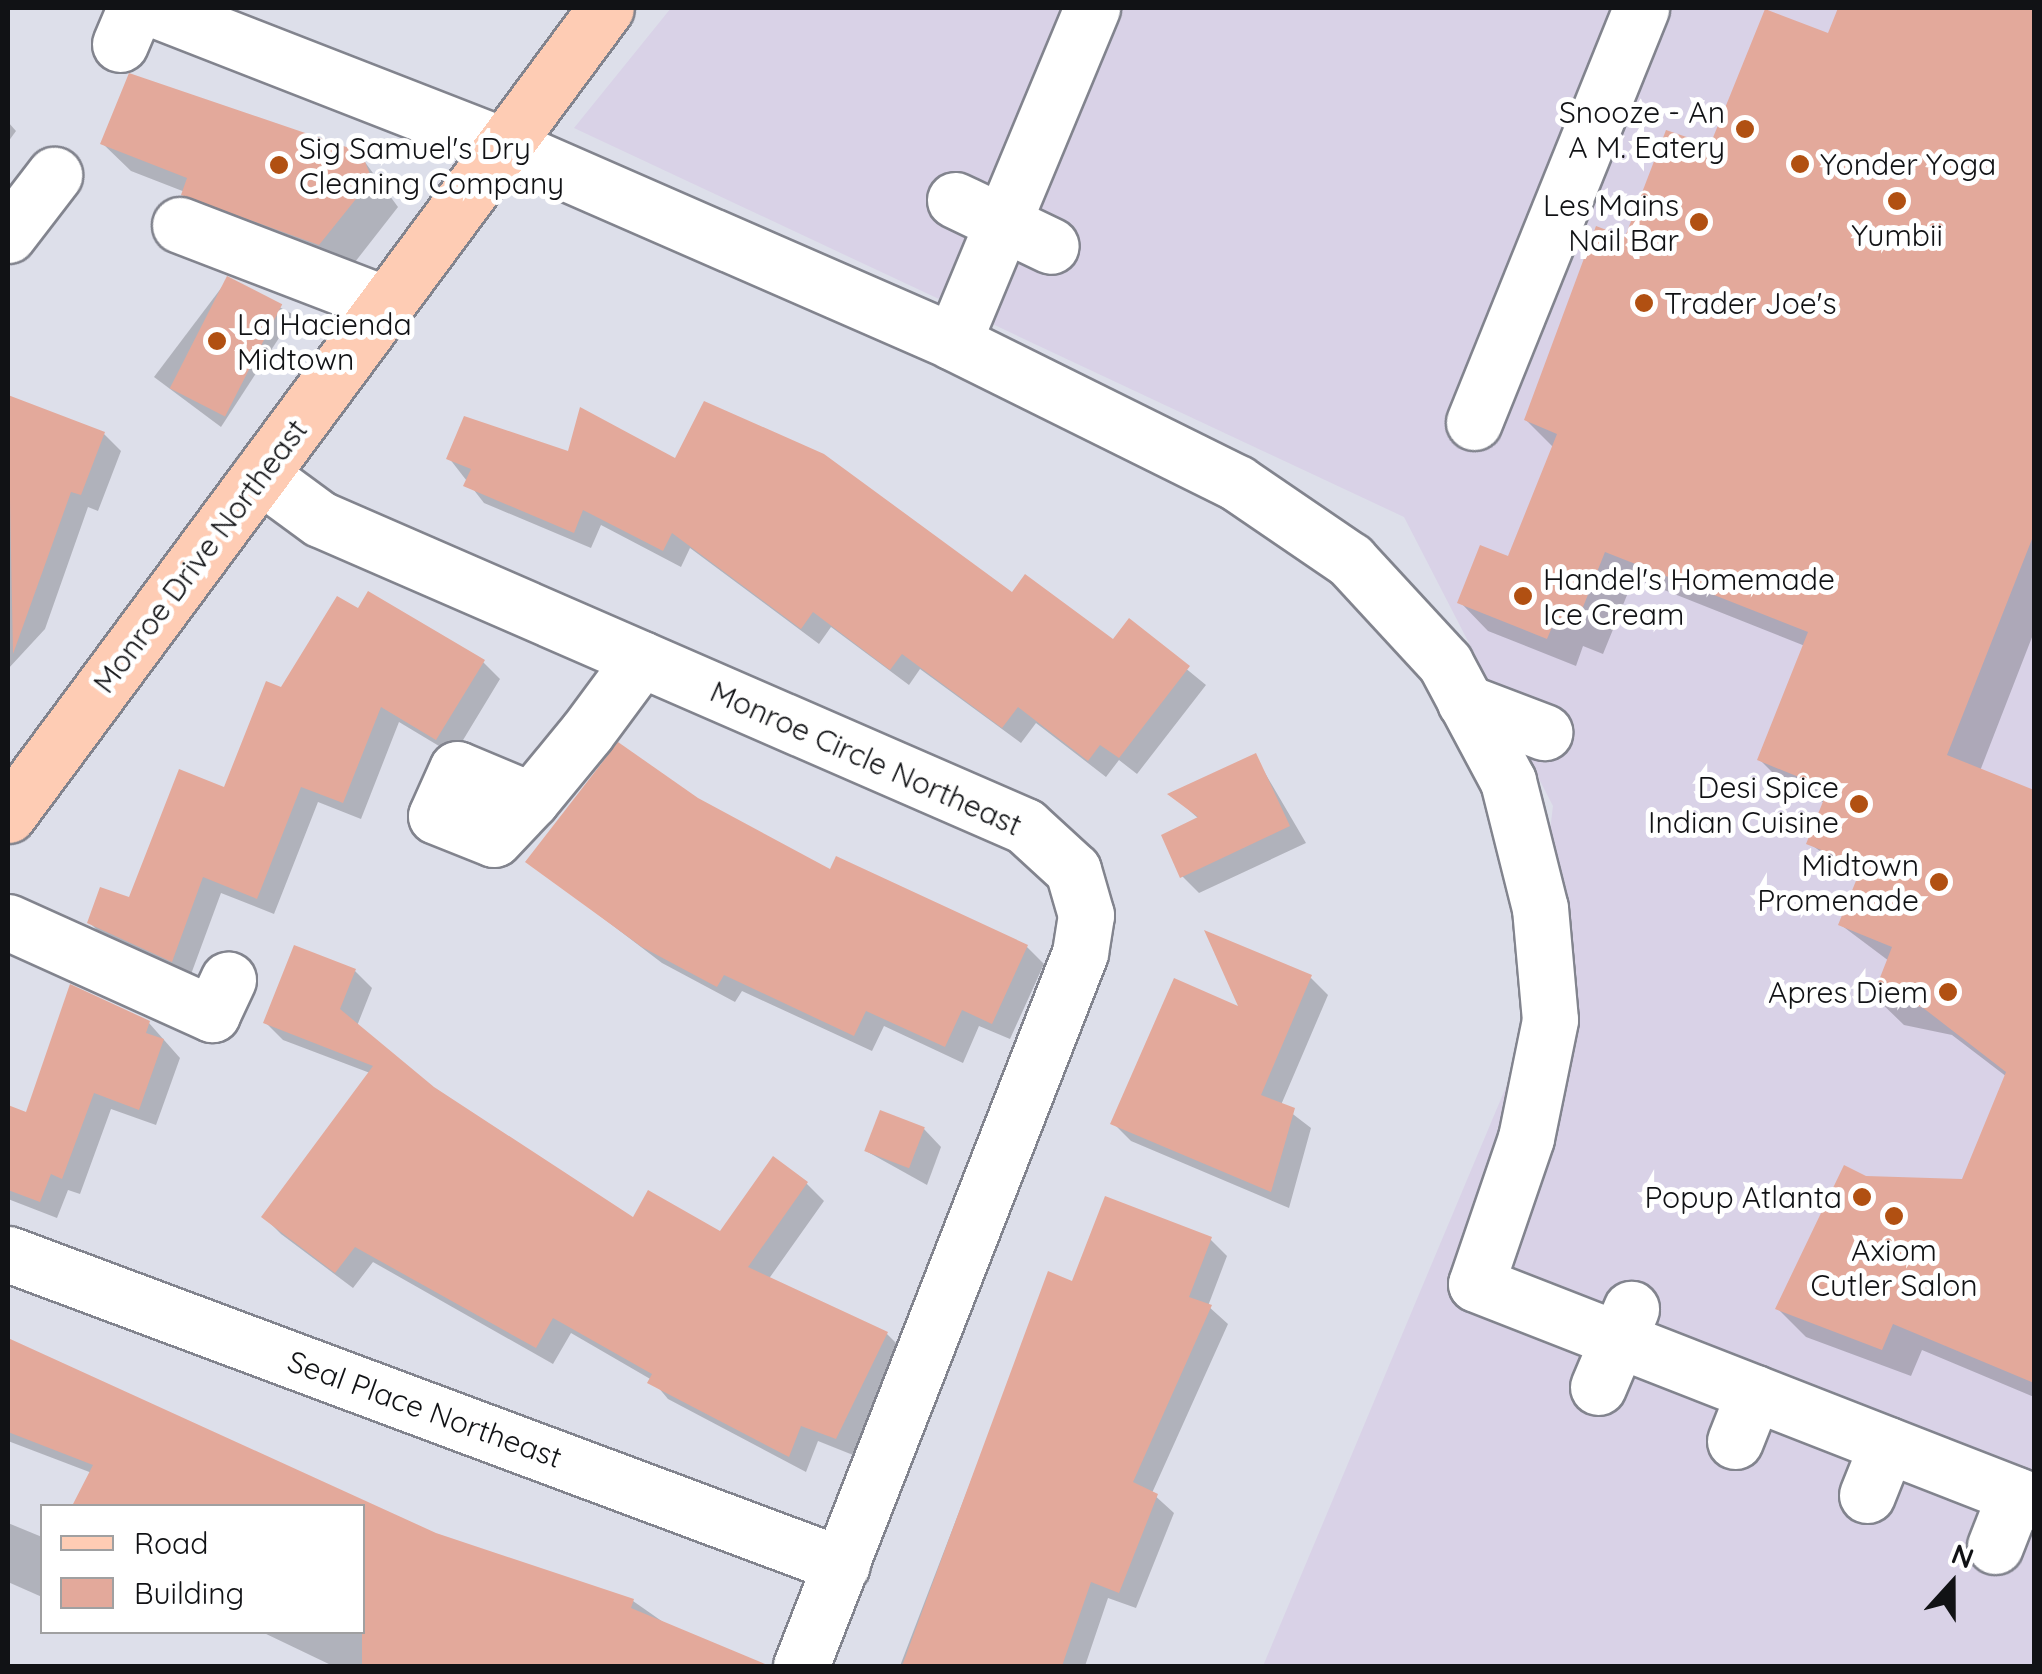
<!DOCTYPE html>
<html>
<head>
<meta charset="utf-8">
<style>
	body { margin:0 }
	#map { position:relative; width:2042px; height:1674px; overflow:hidden; background:#dddfea; font-family:Quicksand,sans-serif }
	div>[style] { position:absolute }
	.commercial>* { inset:0; background:#d9d2e7 }
	.shadow>* { inset:0; background:#0003 }
	.building>* { inset:0; background:#e3a99b; transform-origin:0 0 }
	.roads { filter:drop-shadow(2px 0 #82848e) drop-shadow(-2px 0 #82848e) drop-shadow(0 2px #82848e) drop-shadow(0 -2px #82848e) }
	.minor>* { height:55px; margin:-27.5px; padding:0 27.5px; transform-origin:27.5px; border-radius:27.5px; background:#fff }
	.major>* { height:55px; margin:-27.5px; padding:0 27.5px; transform-origin:27.5px; border-radius:27.5px; background:#feccb4 }
	.dots>* { width:28px; height:28px; translate:-50% -50%; box-sizing:border-box; border:5px solid #fff; border-radius:50% }
	span { translate:-50% -50%; white-space:nowrap; text-align:center; line-height:1.15; -webkit-text-stroke:10px #fff; paint-order:stroke }
	.poi-label { font-size:30px; color:#111215 }
	.right { translate:-100% -50%; text-align:right }
	.left { translate:0 -50%; text-align:left }
	.street-label { font-size:30px; color:#111215 }
	.frame { position:absolute; inset:0; border:10px solid #111215; pointer-events:none }
	.legend { position:absolute; left:40px; top:1504px; width:325px; height:130px; box-sizing:border-box; background:#fff; border:2px solid #a0a0a1; margin:0; padding:12px 18px; list-style:none; font-size:30px; color:#111215 }
	.legend li { display:flex; align-items:center; gap:20px; height:50px }
	.legend b { width:50px; border:2px solid #a0a0a1 }
	.north { position:absolute; left:1902px; top:1534px; width:100px; height:100px; -webkit-text-stroke:8px #fff; paint-order:stroke; rotate:21deg; font-size:28px; font-weight:700; line-height:40px; text-align:center; color:#111215 }
	.north::after { content:''; display:block; margin:auto; width:35px; height:45px; background:#111215; clip-path:polygon(50% 0,100% 100%,50% 72%,0 100%) }
</style>
</head>
<body>
<div id="map">
	<div class="commercial">
		<div style="clip-path:polygon(671px 8px,2034px 8px,2034px 1666px,1263px 1666px,1524px 1044px,1553px 806px,1404px 517px,574px 128px)"></div>
	</div>
	<div class="shadow">
		<div style="clip-path:polygon(1841px 8px,2034px 8px,2034px 632px,1980px 771px,2034px 792px,2034px 846px,2009px 909px,2034px 859px,2034px 1397px,1922px 1350px,1911px 1376px,1806px 1337px,1778px 1309px,1866px 1178px,1963px 1181px,2007px 1077px,1952px 1035px,1904px 1025px,1875px 997px,1889px 961px,1841px 925px,1859px 880px,1809px 843px,1825px 803px,1788px 788px,1760px 760px,1805px 646px,1634px 578px,1603px 654px,1583px 646px,1576px 666px,1488px 631px,1460px 602px,1509px 560px,1554px 448px,1526px 420px,1626px 240px,1829px 36px)"></div>
		<div style="clip-path:polygon(8px 122px,16px 131px,8px 142px)"></div>
		<div style="clip-path:polygon(103px 144px,359px 154px,398px 207px,348px 271px,212px 222px,185px 192px,131px 171px)"></div>
		<div style="clip-path:polygon(228px 279px,294px 315px,221px 427px,154px 377px)"></div>
		<div style="clip-path:polygon(8px 398px,104px 434px,121px 451px,98px 511px,88px 507px,45px 629px,8px 669px)"></div>
		<div style="clip-path:polygon(570px 454px,676px 462px,1113px 642px,1129px 622px,1206px 685px,1137px 774px,1119px 760px,1106px 777px,1036px 723px,1021px 743px,920px 669px,909px 685px,831px 627px,819px 644px,690px 548px,681px 567px,601px 525px,591px 548px,484px 503px,449px 458px)"></div>
		<div style="clip-path:polygon(358px 612px,483px 662px,500px 679px,454px 755px,399px 722px,361px 819px,318px 802px,274px 914px,221px 893px,190px 977px,107px 940px,90px 923px,131px 901px,226px 791px,282px 690px)"></div>
		<div style="clip-path:polygon(1255px 756px,1306px 843px,1199px 893px,1182px 876px,1199px 819px,1172px 795px)"></div>
		<div style="clip-path:polygon(697px 800px,831px 872px,1027px 947px,1044px 964px,1010px 1039px,979px 1026px,963px 1063px,884px 1026px,872px 1051px,742px 991px,735px 1002px,662px 963px,528px 861px)"></div>
		<div style="clip-path:polygon(355px 971px,372px 988px,357px 1026px,432px 1089px,634px 1221px,720px 1234px,773px 1160px,807px 1184px,824px 1201px,768px 1280px,887px 1334px,904px 1351px,853px 1455px,818px 1441px,806px 1472px,668px 1399px,652px 1380px,571px 1333px,553px 1364px,373px 1262px,353px 1288px,281px 1234px,264px 1217px,370px 1073px,283px 1040px,266px 1023px)"></div>
		<div style="clip-path:polygon(1311px 978px,1328px 995px,1281px 1105px,1311px 1128px,1289px 1208px,1131px 1141px,1113px 1123px,1243px 1011px)"></div>
		<div style="clip-path:polygon(149px 1023px,180px 1058px,156px 1125px,111px 1109px,80px 1194px,68px 1190px,57px 1218px,8px 1199px,8px 1108px,27px 1115px)"></div>
		<div style="clip-path:polygon(924px 1129px,941px 1147px,927px 1185px,866px 1151px)"></div>
		<div style="clip-path:polygon(1210px 1239px,1227px 1256px,1208px 1306px,1228px 1324px,1152px 1493px,1174px 1513px,1136px 1608px,1108px 1598px,1085px 1666px,900px 1666px,1050px 1275px,1074px 1284px)"></div>
		<div style="clip-path:polygon(8px 1340px,435px 1535px,633px 1601px,726px 1666px,333px 1666px,262px 1632px,362px 1632px,362px 1506px,75px 1506px,92px 1473px,8px 1441px)"></div>
		<div style="clip-path:polygon(8px 1523px,42px 1537px,42px 1597px,8px 1582px)"></div>
	</div>
	<div class="building">
		<div style="clip-path:polygon(1838px 8px,2034px 8px,2034px 534px,1947px 755px,2034px 790px,2034px 1383px,1893px 1324px,1882px 1350px,1775px 1309px,1844px 1165px,1866px 1176px,1962px 1179px,2006px 1072px,1922px 1007px,1872px 998px,1892px 947px,1838px 925px,1862px 866px,1806px 844px,1828px 789px,1757px 760px,1808px 632px,1605px 552px,1575px 627px,1555px 620px,1547px 639px,1457px 603px,1480px 545px,1508px 556px,1557px 434px,1524px 420px,1596px 226px,1625px 237px,1666px 130px,1710px 145px,1765px 9px,1828px 33px)"></div>
		<div style="clip-path:polygon(129px 73px,361px 152px,372px 179px,319px 245px,181px 195px,187px 178px,100px 144px)"></div>
		<div style="left:227px;top:276px;width:62px;height:126px;rotate:27deg"></div>
		<div style="clip-path:polygon(8px 395px,105px 432px,81px 495px,71px 492px,13px 654px)"></div>
		<div style="clip-path:polygon(704px 401px,824px 454px,1012px 592px,1025px 574px,1113px 639px,1129px 618px,1190px 666px,1119px 758px,1100px 745px,1088px 761px,1018px 707px,1002px 728px,902px 654px,890px 670px,813px 612px,801px 629px,672px 533px,663px 551px,583px 510px,574px 533px,463px 486px,471px 469px,446px 459px,464px 416px,568px 451px,580px 407px,675px 458px)"></div>
		<div style="clip-path:polygon(368px 591px,485px 660px,436px 740px,381px 707px,343px 803px,301px 787px,257px 899px,203px 877px,172px 962px,87px 923px,100px 887px,129px 897px,179px 769px,224px 787px,266px 681px,281px 687px,337px 596px,358px 608px)"></div>
		<div style="clip-path:polygon(618px 742px,698px 798px,830px 869px,836px 856px,1028px 945px,992px 1024px,962px 1010px,945px 1047px,866px 1011px,854px 1036px,724px 975px,717px 987px,642px 947px,525px 862px)"></div>
		<div style="clip-path:polygon(1256px 753px,1290px 826px,1180px 878px,1161px 835px,1198px 817px,1167px 794px)"></div>
		<div style="clip-path:polygon(1204px 930px,1312px 975px,1261px 1095px,1295px 1108px,1271px 1192px,1110px 1124px,1174px 978px,1238px 1006px)"></div>
		<div style="clip-path:polygon(294px 945px,356px 969px,340px 1009px,434px 1087px,633px 1217px,648px 1190px,720px 1231px,773px 1156px,808px 1182px,748px 1267px,888px 1332px,836px 1439px,801px 1426px,789px 1457px,647px 1383px,652px 1374px,553px 1318px,536px 1348px,355px 1247px,335px 1273px,261px 1217px,373px 1066px,263px 1023px)"></div>
		<div style="clip-path:polygon(70px 984px,150px 1021px,146px 1033px,164px 1039px,139px 1110px,94px 1093px,62px 1179px,51px 1174px,40px 1202px,8px 1190px,8px 1105px,26px 1112px)"></div>
		<div style="left:880px;top:1110px;width:48px;height:44px;rotate:21deg"></div>
		<div style="clip-path:polygon(1105px 1196px,1212px 1237px,1189px 1297px,1212px 1305px,1133px 1482px,1158px 1494px,1119px 1593px,1091px 1582px,1062px 1666px,902px 1666px,1048px 1271px,1072px 1281px)"></div>
		<div style="clip-path:polygon(8px 1338px,436px 1533px,634px 1599px,631px 1608px,770px 1666px,362px 1666px,362px 1506px,72px 1506px,93px 1465px,8px 1432px)"></div>
	</div>
	<div class="roads">
		<div class="minor">
			<div style="left:151px;top:8px;width:378px;rotate:21.3deg"></div>
			<div style="left:503px;top:145px;width:491px;rotate:23.6deg"></div>
			<div style="left:953px;top:342px;width:317px;rotate:26.4deg"></div>
			<div style="left:1237px;top:483px;width:137px;rotate:34.3deg"></div>
			<div style="left:1350px;top:560px;width:140px;rotate:47.3deg"></div>
			<div style="left:1445px;top:663px;width:134px;rotate:61.9deg"></div>
			<div style="left:1508px;top:781px;width:131px;rotate:75.9deg"></div>
			<div style="left:1540px;top:908px;width:112px;rotate:84.9deg"></div>
			<div style="left:1550px;top:1020px;width:120px;rotate:101.5deg"></div>
			<div style="left:1526px;top:1138px;width:154px;rotate:108.9deg"></div>
			<div style="left:1476px;top:1284px;width:599px;rotate:21.34deg"></div>
			<div style="left:120px;top:44px;width:39px;rotate:-67deg"></div>
			<div style="left:955px;top:200px;width:106px;rotate:25.6deg"></div>
			<div style="left:180px;top:225px;width:221px;rotate:21deg"></div>
			<div style="left:8px;top:235px;width:76px;rotate:-52.5deg"></div>
			<div style="left:953px;top:342px;width:362px;rotate:-67.4deg"></div>
			<div style="left:1474px;top:422px;width:446px;rotate:-68deg"></div>
			<div style="left:260px;top:475px;width:74px;rotate:36.3deg"></div>
			<div style="left:320px;top:519px;width:769px;rotate:23.53deg"></div>
			<div style="left:1025px;top:826px;width:65px;rotate:42.5deg"></div>
			<div style="left:1073px;top:870px;width:47px;rotate:73.9deg"></div>
			<div style="left:1086px;top:915px;width:38px;rotate:99deg"></div>
			<div style="left:1080px;top:953px;width:766px;rotate:111.37deg"></div>
			<div style="left:1465px;top:702px;width:85px;rotate:20.8deg"></div>
			<div style="left:531px;top:800px;width:80px;rotate:-157.3deg"></div>
			<div style="left:457px;top:769px;width:51px;rotate:114.1deg"></div>
			<div style="left:436px;top:816px;width:62px;rotate:21.6deg"></div>
			<div style="left:494px;top:839px;width:54px;rotate:-46.5deg"></div>
			<div style="left:531px;top:800px;width:88px;rotate:-50.5deg"></div>
			<div style="left:587px;top:732px;width:91px;rotate:-53.5deg"></div>
			<div style="left:8px;top:922px;width:224px;rotate:24.3deg"></div>
			<div style="left:212px;top:1014px;width:38px;rotate:-65deg"></div>
			<div style="left:8px;top:1254px;width:890px;rotate:20.45deg"></div>
			<div style="left:1598px;top:1387px;width:85px;rotate:-67.1deg"></div>
			<div style="left:1735px;top:1441px;width:52px;rotate:-68.4deg"></div>
			<div style="left:1867px;top:1495px;width:54px;rotate:-68.2deg"></div>
			<div style="left:1995px;top:1546px;width:55px;rotate:-68.6deg"></div>
		</div>
		<div class="major">
			<div style="left:8px;top:815px;width:1004px;rotate:-53.46deg"></div>
		</div>
	</div>
	<div class="dots">
		<div style="left:1745px;top:129px;background:#b15012"></div>
		<div style="left:1800px;top:164px;background:#b15012"></div>
		<div style="left:279px;top:165px;background:#b15012"></div>
		<div style="left:1897px;top:201px;background:#b15012"></div>
		<div style="left:1699px;top:222px;background:#b15012"></div>
		<div style="left:1644px;top:303px;background:#b15012"></div>
		<div style="left:217px;top:341px;background:#b15012"></div>
		<div style="left:1523px;top:596px;background:#b15012"></div>
		<div style="left:1859px;top:804px;background:#b15012"></div>
		<div style="left:1939px;top:882px;background:#b15012"></div>
		<div style="left:1948px;top:992px;background:#b15012"></div>
		<div style="left:1862px;top:1197px;background:#b15012"></div>
		<div style="left:1894px;top:1216px;background:#b15012"></div>
	</div>
	<div class="poi-label">
		<span class="right" style="left:1725px;top:129px">Snooze - An<br>A M. Eatery</span>
		<span class="left" style="left:299px;top:165px">Sig Samuel's Dry<br>Cleaning Company</span>
		<span class="left" style="left:1820px;top:164px">Yonder Yoga</span>
		<span class="right" style="left:1679px;top:222px">Les Mains<br>Nail Bar</span>
		<span style="left:1897px;top:235px">Yumbii</span>
		<span class="left" style="left:1664px;top:303px">Trader Joe's</span>
		<span class="left" style="left:237px;top:341px">La Hacienda<br>Midtown</span>
		<span class="left" style="left:1543px;top:596px">Handel's Homemade<br>Ice Cream</span>
		<span class="right" style="left:1839px;top:804px">Desi Spice<br>Indian Cuisine</span>
		<span class="right" style="left:1919px;top:882px">Midtown<br>Promenade</span>
		<span class="right" style="left:1928px;top:992px">Apres Diem</span>
		<span class="right" style="left:1842px;top:1197px">Popup Atlanta</span>
		<span style="left:1894px;top:1267px">Axiom<br>Cutler Salon</span>
	</div>
	<div class="street-label">
		<span style="left:200px;top:556px;rotate:-53deg">Monroe Drive Northeast</span>
		<span style="left:866px;top:758px;rotate:24deg">Monroe Circle Northeast</span>
		<span style="left:425px;top:1409px;rotate:20deg">Seal Place Northeast</span>
	</div>
	<div class="frame"></div>
	<ul class="legend">
	<li><b style="height:12px;background:#feccb4"></b>Road</li>
	<li><b style="height:28px;background:#e3a99b"></b>Building</li>
	</ul>
	<div class="north">N</div>
</div>
</body>
</html>
